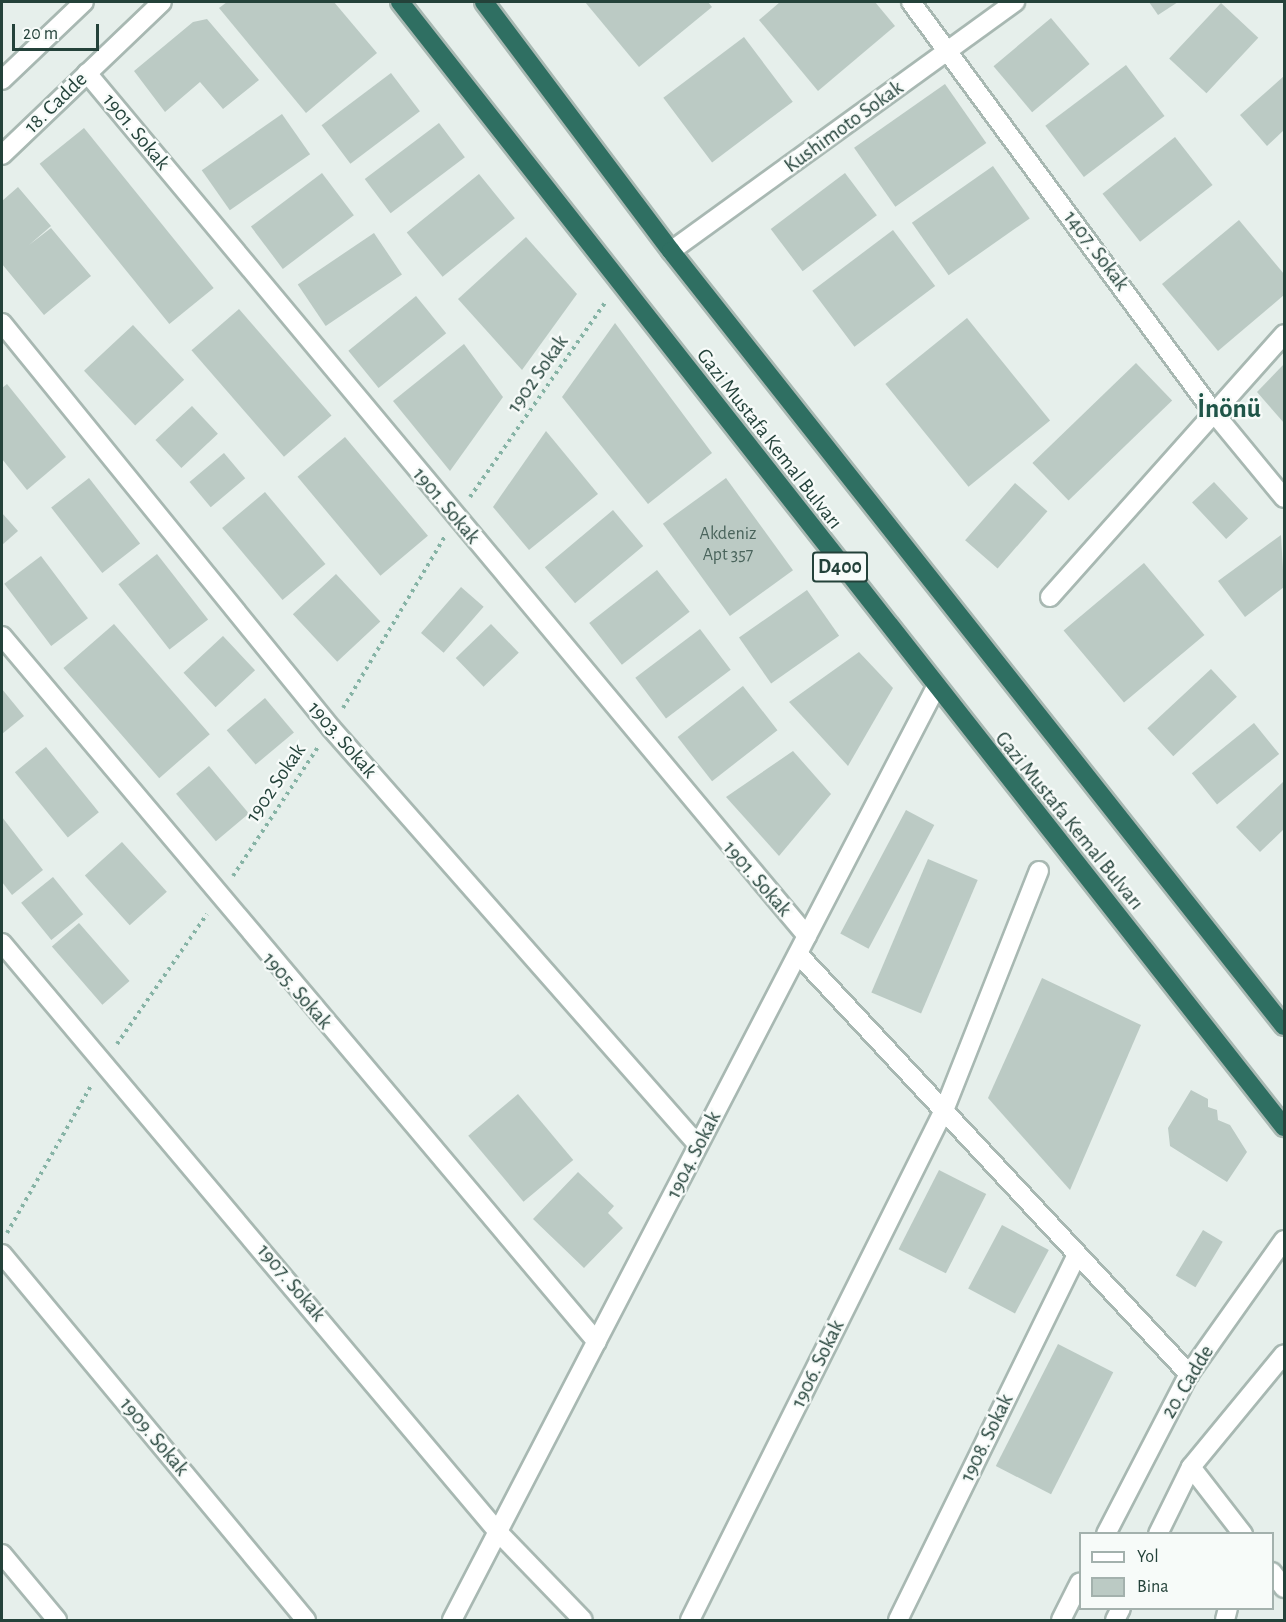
<!DOCTYPE html>
<html>
<head>
<meta charset="utf-8">
<style>
	body { margin:0 }
	#map { position:relative; width:1286px; height:1622px; overflow:hidden; background:#e6efeb; font-family:"Alegreya Sans",sans-serif }
	div>[style] { position:absolute }
	.building>* { inset:0; background:#bbcac4; transform-origin:0 0 }
	.path>* { height:4px; margin-top:-2px; transform-origin:0; background:repeating-linear-gradient(90deg,#86b3a5 0 3px,transparent 0 7.5px) }
	.roads { filter:drop-shadow(2px 0 #a8b8b2) drop-shadow(-2px 0 #a8b8b2) drop-shadow(0 2px #a8b8b2) drop-shadow(0 -2px #a8b8b2) }
	.minor>* { height:18px; margin:-9px; padding:0 9px; transform-origin:9px; border-radius:9px; background:#fff }
	.highway>* { height:18px; margin:-9px; padding:0 9px; transform-origin:9px; border-radius:9px; background:#2f6f62 }
	span { translate:-50% -50%; white-space:nowrap; text-align:center; line-height:1.15; -webkit-text-stroke:4.5px #f7fbf9; paint-order:stroke }
	.number-label { font-size:18px; color:#4a645c }
	.number-label span { -webkit-text-stroke-width:0 }
	.shield-label span { padding:2px 4px; background:#f7fbf9; border:2px solid; border-radius:4px; -webkit-text-stroke-width:0 }
	.shield-label { font-size:20px; color:#24423a; font-weight:700 }
	.street-label { font-size:21px; color:#24423a }
	.district-label { font-size:27px; color:#1f5548; font-weight:700 }
	.frame { position:absolute; inset:0; border:3px solid #24423a; pointer-events:none }
	.legend { position:absolute; left:1079px; top:1532px; width:195px; height:78px; box-sizing:border-box; background:#f7fbf9; border:2px solid #a3b1ad; margin:0; padding:8px 10px; list-style:none; font-size:18px; color:#24423a }
	.legend li { display:flex; align-items:center; gap:12px; height:30px }
	.legend b { width:30px; border:2px solid #a3b1ad }
	.scale { position:absolute; left:12px; top:24px; width:87px; height:27px; box-sizing:border-box; border:3px solid #24423a; border-top:0; padding-left:8px; font-size:18px; line-height:21px; white-space:nowrap; color:#24423a; -webkit-text-stroke:4px #f7fbf9; paint-order:stroke }
</style>
</head>
<body>
<div id="map">
	<div class="building">
		<div style="clip-path:polygon(227px 2px,334px 2px,377px 53px,306px 113px,219px 8px)"></div>
		<div style="clip-path:polygon(585px 2px,708px 2px,712px 7px,639px 67px)"></div>
		<div style="clip-path:polygon(780px 2px,875px 2px,895px 26px,818px 91px,759px 20px)"></div>
		<div style="clip-path:polygon(1149px 2px,1178px 2px,1158px 15px)"></div>
		<div style="left:1221px;top:3px;width:51px;height:76px;rotate:43deg"></div>
		<div style="left:1051px;top:18px;width:60px;height:75px;rotate:50deg"></div>
		<div style="clip-path:polygon(207px 19px,259px 80px,223px 109px,200px 82px,165px 112px,134px 71px,193px 22px)"></div>
		<div style="left:744px;top:37px;width:81px;height:101px;rotate:53deg"></div>
		<div style="left:1126px;top:65px;width:64px;height:101px;rotate:53deg"></div>
		<div style="left:391px;top:73px;width:48px;height:87px;rotate:53deg"></div>
		<div style="clip-path:polygon(1284px 76px,1284px 130px,1267px 146px,1240px 115px)"></div>
		<div style="left:945px;top:84px;width:72px;height:111px;rotate:55deg"></div>
		<div style="left:282px;top:114px;width:49px;height:98px;rotate:55deg"></div>
		<div style="left:439px;top:123px;width:43px;height:93px;rotate:53deg"></div>
		<div style="left:84px;top:128px;width:206px;height:57px;rotate:51deg"></div>
		<div style="left:1175px;top:137px;width:61px;height:92px;rotate:52deg"></div>
		<div style="left:993px;top:166px;width:64px;height:99px;rotate:55deg"></div>
		<div style="left:322px;top:173px;width:53px;height:89px;rotate:53deg"></div>
		<div style="left:845px;top:173px;width:53px;height:93px;rotate:53deg"></div>
		<div style="left:479px;top:174px;width:57px;height:93px;rotate:51deg"></div>
		<div style="clip-path:polygon(18px 187px,51px 226px,29px 245px,51px 228px,91px 276px,44px 315px,2px 264px,2px 201px)"></div>
		<div style="clip-path:polygon(1239px 220px,1284px 274px,1284px 295px,1218px 351px,1162px 284px)"></div>
		<div style="left:893px;top:230px;width:70px;height:101px;rotate:53deg"></div>
		<div style="left:374px;top:233px;width:50px;height:92px;rotate:56deg"></div>
		<div style="clip-path:polygon(526px 237px,577px 294px,522px 370px,458px 299px)"></div>
		<div style="left:416px;top:296px;width:48px;height:87px;rotate:51deg"></div>
		<div style="left:239px;top:309px;width:141px;height:63px;rotate:49deg"></div>
		<div style="left:967px;top:318px;width:132px;height:105px;rotate:51deg"></div>
		<div style="clip-path:polygon(615px 323px,712px 453px,648px 504px,562px 397px)"></div>
		<div style="left:133px;top:325px;width:75px;height:67px;rotate:47deg"></div>
		<div style="clip-path:polygon(464px 344px,503px 397px,450px 471px,393px 401px)"></div>
		<div style="left:1136px;top:363px;width:52px;height:144px;rotate:46deg"></div>
		<div style="clip-path:polygon(1284px 364px,1284px 423px,1257px 392px)"></div>
		<div style="clip-path:polygon(7px 384px,66px 457px,27px 490px,2px 459px,2px 388px)"></div>
		<div style="left:192px;top:406px;width:38px;height:50px;rotate:47deg"></div>
		<div style="clip-path:polygon(546px 431px,598px 494px,529px 550px,493px 507px)"></div>
		<div style="left:345px;top:437px;width:129px;height:62px;rotate:50deg"></div>
		<div style="left:224px;top:453px;width:33px;height:45px;rotate:50deg"></div>
		<div style="left:89px;top:478px;width:83px;height:48px;rotate:52deg"></div>
		<div style="left:726px;top:478px;width:114px;height:78px;rotate:54deg"></div>
		<div style="left:1214px;top:482px;width:50px;height:30px;rotate:47deg"></div>
		<div style="left:1015px;top:483px;width:43px;height:76px;rotate:41deg"></div>
		<div style="left:265px;top:492px;width:94px;height:56px;rotate:50deg"></div>
		<div style="left:613px;top:510px;width:47px;height:89px;rotate:50deg"></div>
		<div style="clip-path:polygon(2px 513px,18px 531px,2px 545px)"></div>
		<div style="clip-path:polygon(1281px 535px,1284px 587px,1245px 617px,1218px 581px)"></div>
		<div style="left:157px;top:554px;width:83px;height:49px;rotate:52deg"></div>
		<div style="left:41px;top:556px;width:78px;height:46px;rotate:53deg"></div>
		<div style="left:1144px;top:563px;width:94px;height:105px;rotate:50deg"></div>
		<div style="left:657px;top:570px;width:53px;height:86px;rotate:52deg"></div>
		<div style="left:336px;top:574px;width:65px;height:59px;rotate:47deg"></div>
		<div style="left:461px;top:587px;width:30px;height:61px;rotate:41deg"></div>
		<div style="left:807px;top:590px;width:56px;height:83px;rotate:55deg"></div>
		<div style="left:114px;top:624px;width:146px;height:67px;rotate:49deg"></div>
		<div style="left:491px;top:624px;width:40px;height:49px;rotate:46deg"></div>
		<div style="left:700px;top:629px;width:51px;height:81px;rotate:53deg"></div>
		<div style="left:223px;top:636px;width:47px;height:54px;rotate:47deg"></div>
		<div style="clip-path:polygon(859px 652px,893px 688px,848px 766px,789px 702px)"></div>
		<div style="left:1211px;top:669px;width:38px;height:87px;rotate:47deg"></div>
		<div style="left:743px;top:686px;width:56px;height:83px;rotate:52deg"></div>
		<div style="clip-path:polygon(2px 689px,24px 716px,2px 734px)"></div>
		<div style="left:265px;top:698px;width:45px;height:50px;rotate:50deg"></div>
		<div style="left:1254px;top:723px;width:40px;height:80px;rotate:51deg"></div>
		<div style="left:46px;top:747px;width:84px;height:40px;rotate:51deg"></div>
		<div style="clip-path:polygon(793px 751px,831px 794px,779px 856px,726px 797px)"></div>
		<div style="left:209px;top:766px;width:62px;height:43px;rotate:50deg"></div>
		<div style="clip-path:polygon(1284px 781px,1284px 829px,1260px 852px,1236px 827px)"></div>
		<div style="left:906px;top:810px;width:32px;height:140px;rotate:28deg"></div>
		<div style="clip-path:polygon(2px 817px,43px 870px,12px 895px,2px 882px)"></div>
		<div style="left:122px;top:842px;width:67px;height:50px;rotate:48deg"></div>
		<div style="left:928px;top:859px;width:54px;height:145px;rotate:23deg"></div>
		<div style="left:53px;top:877px;width:48px;height:41px;rotate:51deg"></div>
		<div style="left:79px;top:923px;width:77px;height:36px;rotate:49deg"></div>
		<div style="clip-path:polygon(1042px 978px,1141px 1025px,1070px 1190px,988px 1098px)"></div>
		<div style="clip-path:polygon(1191px 1090px,1208px 1099px,1208px 1107px,1217px 1110px,1218px 1120px,1230px 1125px,1247px 1152px,1227px 1182px,1170px 1146px,1168px 1128px)"></div>
		<div style="left:518px;top:1094px;width:86px;height:65px;rotate:50deg"></div>
		<div style="left:939px;top:1170px;width:53px;height:89px;rotate:27deg"></div>
		<div style="clip-path:polygon(578px 1172px,614px 1206px,608px 1213px,623px 1228px,584px 1268px,533px 1219px)"></div>
		<div style="left:1002px;top:1225px;width:53px;height:72px;rotate:28deg"></div>
		<div style="left:1203px;top:1230px;width:23px;height:53px;rotate:31deg"></div>
		<div style="left:1058px;top:1344px;width:62px;height:137px;rotate:27deg"></div>
	</div>
	<div class="path">
		<div style="left:470px;top:497px;width:239px;rotate:-55.2deg"></div>
		<div style="left:343px;top:708px;width:200px;rotate:-59.3deg"></div>
		<div style="left:233px;top:876px;width:154px;rotate:-56.6deg"></div>
		<div style="left:117px;top:1044px;width:158px;rotate:-55.3deg"></div>
		<div style="left:7px;top:1233px;width:169px;rotate:-60.3deg"></div>
	</div>
	<div class="roads">
		<div class="minor">
			<div style="left:911px;top:2px;width:511px;rotate:53.6deg"></div>
			<div style="left:1214px;top:413px;width:110px;rotate:50.5deg"></div>
			<div style="left:87px;top:73px;width:1124px;rotate:50.16deg"></div>
			<div style="left:2px;top:80px;width:113px;rotate:-43.6deg"></div>
			<div style="left:2px;top:155px;width:221px;rotate:-43.7deg"></div>
			<div style="left:671px;top:251px;width:425px;rotate:-35.9deg"></div>
			<div style="left:2px;top:323px;width:522px;rotate:50.91deg"></div>
			<div style="left:331px;top:728px;width:555px;rotate:48.65deg"></div>
			<div style="left:1050px;top:597px;width:352px;rotate:-48.3deg"></div>
			<div style="left:2px;top:636px;width:923px;rotate:49.88deg"></div>
			<div style="left:2px;top:943px;width:770px;rotate:49.9deg"></div>
			<div style="left:498px;top:1532px;width:122px;rotate:46deg"></div>
			<div style="left:798px;top:954px;width:574px;rotate:47.05deg"></div>
			<div style="left:2px;top:1254px;width:476px;rotate:50.3deg"></div>
			<div style="left:1191px;top:1467px;width:85px;rotate:52.2deg"></div>
			<div style="left:1106px;top:1534px;width:180px;rotate:-62.6deg"></div>
			<div style="left:1189px;top:1374px;width:164px;rotate:-54.7deg"></div>
			<div style="left:1158px;top:1534px;width:75px;rotate:-63.8deg"></div>
			<div style="left:1191px;top:1467px;width:146px;rotate:-50.5deg"></div>
			<div style="left:2px;top:1554px;width:86px;rotate:50.2deg"></div>
			<div style="left:1272px;top:1572px;width:20px;rotate:53deg"></div>
			<div style="left:452px;top:1620px;width:1049px;rotate:-62.58deg"></div>
			<div style="left:690px;top:1620px;width:572px;rotate:-63.52deg"></div>
			<div style="left:945px;top:1108px;width:255px;rotate:-68.4deg"></div>
			<div style="left:898px;top:1620px;width:407px;rotate:-63.9deg"></div>
			<div style="left:1061px;top:1620px;width:42px;rotate:-63.4deg"></div>
			<div style="left:1115px;top:1620px;width:13px;rotate:-63deg"></div>
			<div style="left:1225px;top:1620px;width:12px;rotate:-76deg"></div>
		</div>
		<div class="highway">
			<div style="left:400px;top:2px;width:1431px;rotate:51.84deg"></div>
			<div style="left:484px;top:2px;width:311px;rotate:53.1deg"></div>
			<div style="left:671px;top:251px;width:988px;rotate:51.66deg"></div>
		</div>
	</div>
	<div class="number-label">
		<span style="left:728px;top:545px">Akdeniz<br>Apt 357</span>
	</div>
	<div class="shield-label">
		<span style="left:840px;top:567px">D400</span>
	</div>
	<div class="street-label">
		<span style="left:56px;top:103px;rotate:-44deg">18. Cadde</span>
		<span style="left:844px;top:127px;rotate:-36deg">Kushimoto Sokak</span>
		<span style="left:136px;top:132px;rotate:50deg">1901. Sokak</span>
		<span style="left:1096px;top:251px;rotate:53deg">1407. Sokak</span>
		<span style="left:538px;top:374px;rotate:-55deg">1902 Sokak</span>
		<span style="left:769px;top:439px;rotate:52deg">Gazi Mustafa Kemal Bulvarı</span>
		<span style="left:446px;top:506px;rotate:50deg">1901. Sokak</span>
		<span style="left:342px;top:740px;rotate:49deg">1903. Sokak</span>
		<span style="left:276px;top:783px;rotate:-56deg">1902 Sokak</span>
		<span style="left:1069px;top:821px;rotate:51deg">Gazi Mustafa Kemal Bulvarı</span>
		<span style="left:757px;top:879px;rotate:49deg">1901. Sokak</span>
		<span style="left:297px;top:991px;rotate:49deg">1905. Sokak</span>
		<span style="left:694px;top:1155px;rotate:-63deg">1904. Sokak</span>
		<span style="left:291px;top:1283px;rotate:50deg">1907. Sokak</span>
		<span style="left:818px;top:1364px;rotate:-64deg">1906. Sokak</span>
		<span style="left:1188px;top:1382px;rotate:-59deg">20. Cadde</span>
		<span style="left:154px;top:1437px;rotate:50deg">1909. Sokak</span>
		<span style="left:987px;top:1438px;rotate:-64deg">1908. Sokak</span>
	</div>
	<div class="district-label">
		<span style="left:1229px;top:409px">İnönü</span>
	</div>
	<div class="frame"></div>
	<ul class="legend">
	<li><b style="height:8px;background:#fff"></b>Yol</li>
	<li><b style="height:16px;background:#bbcac4"></b>Bina</li>
	</ul>
	<div class="scale">20 m</div>
</div>
</body>
</html>
